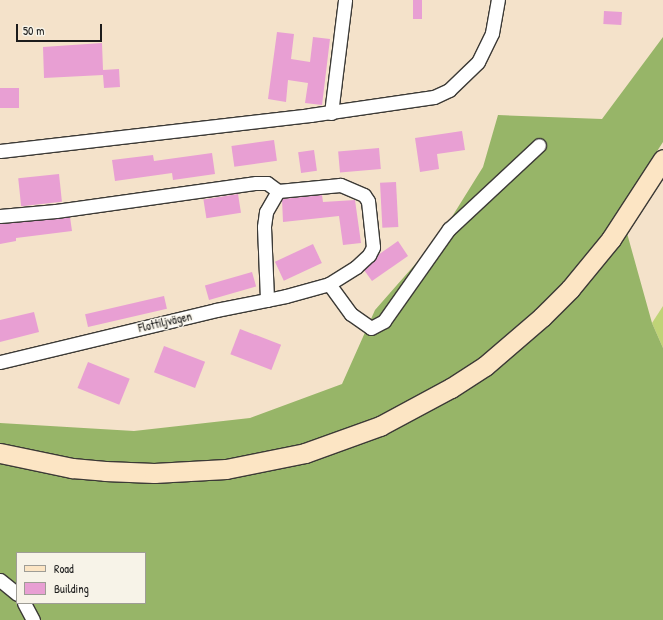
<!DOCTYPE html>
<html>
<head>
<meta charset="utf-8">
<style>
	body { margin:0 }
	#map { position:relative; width:663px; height:620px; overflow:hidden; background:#f4e2ca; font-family:"Patrick Hand",sans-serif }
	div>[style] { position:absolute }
	.green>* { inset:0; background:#bfd377 }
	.forest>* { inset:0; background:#97b568 }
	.building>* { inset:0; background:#e89fd3; transform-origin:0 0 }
	.roads { filter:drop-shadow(1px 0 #3c3a36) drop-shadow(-1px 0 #3c3a36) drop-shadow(0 1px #3c3a36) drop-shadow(0 -1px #3c3a36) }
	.street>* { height:13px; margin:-6.5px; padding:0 6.5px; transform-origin:6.5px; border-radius:6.5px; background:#fff }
	.secondary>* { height:19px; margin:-9.5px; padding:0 9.5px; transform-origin:9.5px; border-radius:9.5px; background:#fce5c4 }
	span { translate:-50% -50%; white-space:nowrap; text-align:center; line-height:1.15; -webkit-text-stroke:3px #f7f3e8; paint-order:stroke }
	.street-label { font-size:12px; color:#1c1c1c }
	.legend { position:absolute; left:16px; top:552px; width:130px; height:52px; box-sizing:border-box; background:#f7f3e8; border:1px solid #9f9d96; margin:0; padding:5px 7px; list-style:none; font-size:12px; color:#1c1c1c }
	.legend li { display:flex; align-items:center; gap:8px; height:20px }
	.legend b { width:20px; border:1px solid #9f9d96 }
	.scale { position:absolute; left:16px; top:24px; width:86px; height:18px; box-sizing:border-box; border:2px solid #1c1c1c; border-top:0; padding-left:5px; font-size:12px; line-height:14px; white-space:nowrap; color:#1c1c1c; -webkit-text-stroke:3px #f7f3e8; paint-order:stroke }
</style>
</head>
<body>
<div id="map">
	<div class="green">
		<div style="clip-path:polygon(663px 306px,663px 348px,652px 323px)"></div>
	</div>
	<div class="forest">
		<div style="clip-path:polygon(evenodd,663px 37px,663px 142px,620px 208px,652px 323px,663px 348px,663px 620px,0 620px,0 423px,134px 431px,250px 418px,342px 384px,375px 310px,440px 236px,483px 167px,498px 115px,602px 119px,663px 37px,17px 553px,145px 553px,145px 603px,17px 603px,17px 553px)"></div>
	</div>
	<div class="building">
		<div style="left:413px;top:0;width:9px;height:19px"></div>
		<div style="left:604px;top:11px;width:18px;height:13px;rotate:3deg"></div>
		<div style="clip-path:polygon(277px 32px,294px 34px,291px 59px,310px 62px,313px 37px,330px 39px,322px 105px,305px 103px,308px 83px,288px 80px,286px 102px,268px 99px)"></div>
		<div style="clip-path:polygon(102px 43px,103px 70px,119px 69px,120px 87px,104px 88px,103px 75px,44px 78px,43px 47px)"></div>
		<div style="left:0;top:88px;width:19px;height:20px"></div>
		<div style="clip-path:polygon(462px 131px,465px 150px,437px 154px,439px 169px,420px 172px,415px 138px)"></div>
		<div style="left:274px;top:140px;width:21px;height:43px;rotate:82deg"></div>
		<div style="left:379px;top:148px;width:21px;height:41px;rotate:85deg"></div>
		<div style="left:314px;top:150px;width:21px;height:16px;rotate:82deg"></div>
		<div style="clip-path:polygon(212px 153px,215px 174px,173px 180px,172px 173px,115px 181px,112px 160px,153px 155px,154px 161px)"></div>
		<div style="left:59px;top:174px;width:28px;height:41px;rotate:84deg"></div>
		<div style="left:396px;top:182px;width:45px;height:16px;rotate:87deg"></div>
		<div style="left:238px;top:194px;width:19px;height:35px;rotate:81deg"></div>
		<div style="clip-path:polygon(322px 195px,323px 202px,355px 200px,361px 243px,343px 245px,339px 216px,283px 222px,282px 199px)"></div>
		<div style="clip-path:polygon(70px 217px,72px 231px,16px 238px,16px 241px,0 244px,0 224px)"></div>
		<div style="clip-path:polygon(398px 241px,408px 256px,372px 281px,364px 270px,378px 255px)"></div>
		<div style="left:313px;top:244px;width:21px;height:42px;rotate:65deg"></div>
		<div style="left:252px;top:272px;width:15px;height:49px;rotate:74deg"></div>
		<div style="left:164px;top:296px;width:13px;height:81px;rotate:77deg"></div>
		<div style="clip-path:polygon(34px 312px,39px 332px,0 342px,0 320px)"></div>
		<div style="left:240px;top:329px;width:44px;height:27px;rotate:21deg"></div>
		<div style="left:164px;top:346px;width:44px;height:28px;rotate:21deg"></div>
		<div style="left:88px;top:362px;width:45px;height:28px;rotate:22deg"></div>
	</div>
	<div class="roads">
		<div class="street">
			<div style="left:331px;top:113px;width:114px;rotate:-82.9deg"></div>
			<div style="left:0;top:151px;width:312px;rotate:-6.6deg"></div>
			<div style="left:310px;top:115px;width:125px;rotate:-8.3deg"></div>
			<div style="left:434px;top:97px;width:17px;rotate:-25deg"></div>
			<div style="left:449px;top:90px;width:40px;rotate:-44deg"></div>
			<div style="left:478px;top:62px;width:32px;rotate:-64deg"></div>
			<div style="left:492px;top:33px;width:34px;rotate:-80deg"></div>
			<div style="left:0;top:216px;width:56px;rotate:-5.1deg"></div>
			<div style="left:56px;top:211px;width:202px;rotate:-8deg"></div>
			<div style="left:256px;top:183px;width:11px"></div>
			<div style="left:267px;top:183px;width:14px;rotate:36deg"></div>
			<div style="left:329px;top:284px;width:37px;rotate:54deg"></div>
			<div style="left:351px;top:314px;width:24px;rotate:35deg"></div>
			<div style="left:371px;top:328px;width:15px;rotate:-28deg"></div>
			<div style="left:384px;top:321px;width:113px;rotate:-54.8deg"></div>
			<div style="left:449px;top:229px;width:123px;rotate:-43deg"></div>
			<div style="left:0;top:362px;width:222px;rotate:-13.5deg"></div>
			<div style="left:216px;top:310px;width:52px;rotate:-11.1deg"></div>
			<div style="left:267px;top:300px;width:19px;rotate:-12deg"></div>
			<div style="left:286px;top:296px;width:45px;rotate:-15.6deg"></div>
			<div style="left:329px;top:284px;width:32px;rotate:-32deg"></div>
			<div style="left:356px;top:267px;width:18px;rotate:-43deg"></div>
			<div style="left:369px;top:255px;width:9px;rotate:-63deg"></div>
			<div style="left:373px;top:247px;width:46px;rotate:-96.2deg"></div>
			<div style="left:368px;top:201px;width:7px;rotate:-124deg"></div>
			<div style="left:364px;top:195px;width:26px;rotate:-157deg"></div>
			<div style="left:340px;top:185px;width:62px;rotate:174.5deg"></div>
			<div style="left:278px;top:191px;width:24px;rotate:120deg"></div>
			<div style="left:266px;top:212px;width:15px;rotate:98deg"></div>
			<div style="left:264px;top:227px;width:73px;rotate:87.6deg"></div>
			<div style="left:0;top:580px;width:22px;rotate:39deg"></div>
			<div style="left:24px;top:603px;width:19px;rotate:62deg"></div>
		</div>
		<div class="secondary">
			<div style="left:0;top:453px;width:74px;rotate:11.8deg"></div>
			<div style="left:72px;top:468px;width:33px;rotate:5deg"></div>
			<div style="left:105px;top:471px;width:49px;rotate:2.3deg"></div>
			<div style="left:154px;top:473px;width:72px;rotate:-3.2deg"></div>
			<div style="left:226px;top:469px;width:81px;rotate:-11.4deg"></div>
			<div style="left:305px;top:453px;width:80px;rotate:-19.8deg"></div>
			<div style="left:380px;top:426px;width:81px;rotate:-28.2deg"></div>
			<div style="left:451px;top:388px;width:40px;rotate:-32.9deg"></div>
			<div style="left:485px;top:366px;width:75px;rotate:-40.7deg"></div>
			<div style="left:542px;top:317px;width:40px;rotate:-45deg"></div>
			<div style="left:570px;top:289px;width:65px;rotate:-50.6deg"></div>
			<div style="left:611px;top:239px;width:95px;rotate:-57deg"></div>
		</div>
	</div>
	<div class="street-label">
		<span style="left:165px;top:322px;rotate:-13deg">Flottiljvägen</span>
	</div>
	<ul class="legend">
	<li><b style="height:5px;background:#fce5c4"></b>Road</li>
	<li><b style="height:11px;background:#e89fd3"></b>Building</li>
	</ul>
	<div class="scale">50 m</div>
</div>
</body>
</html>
